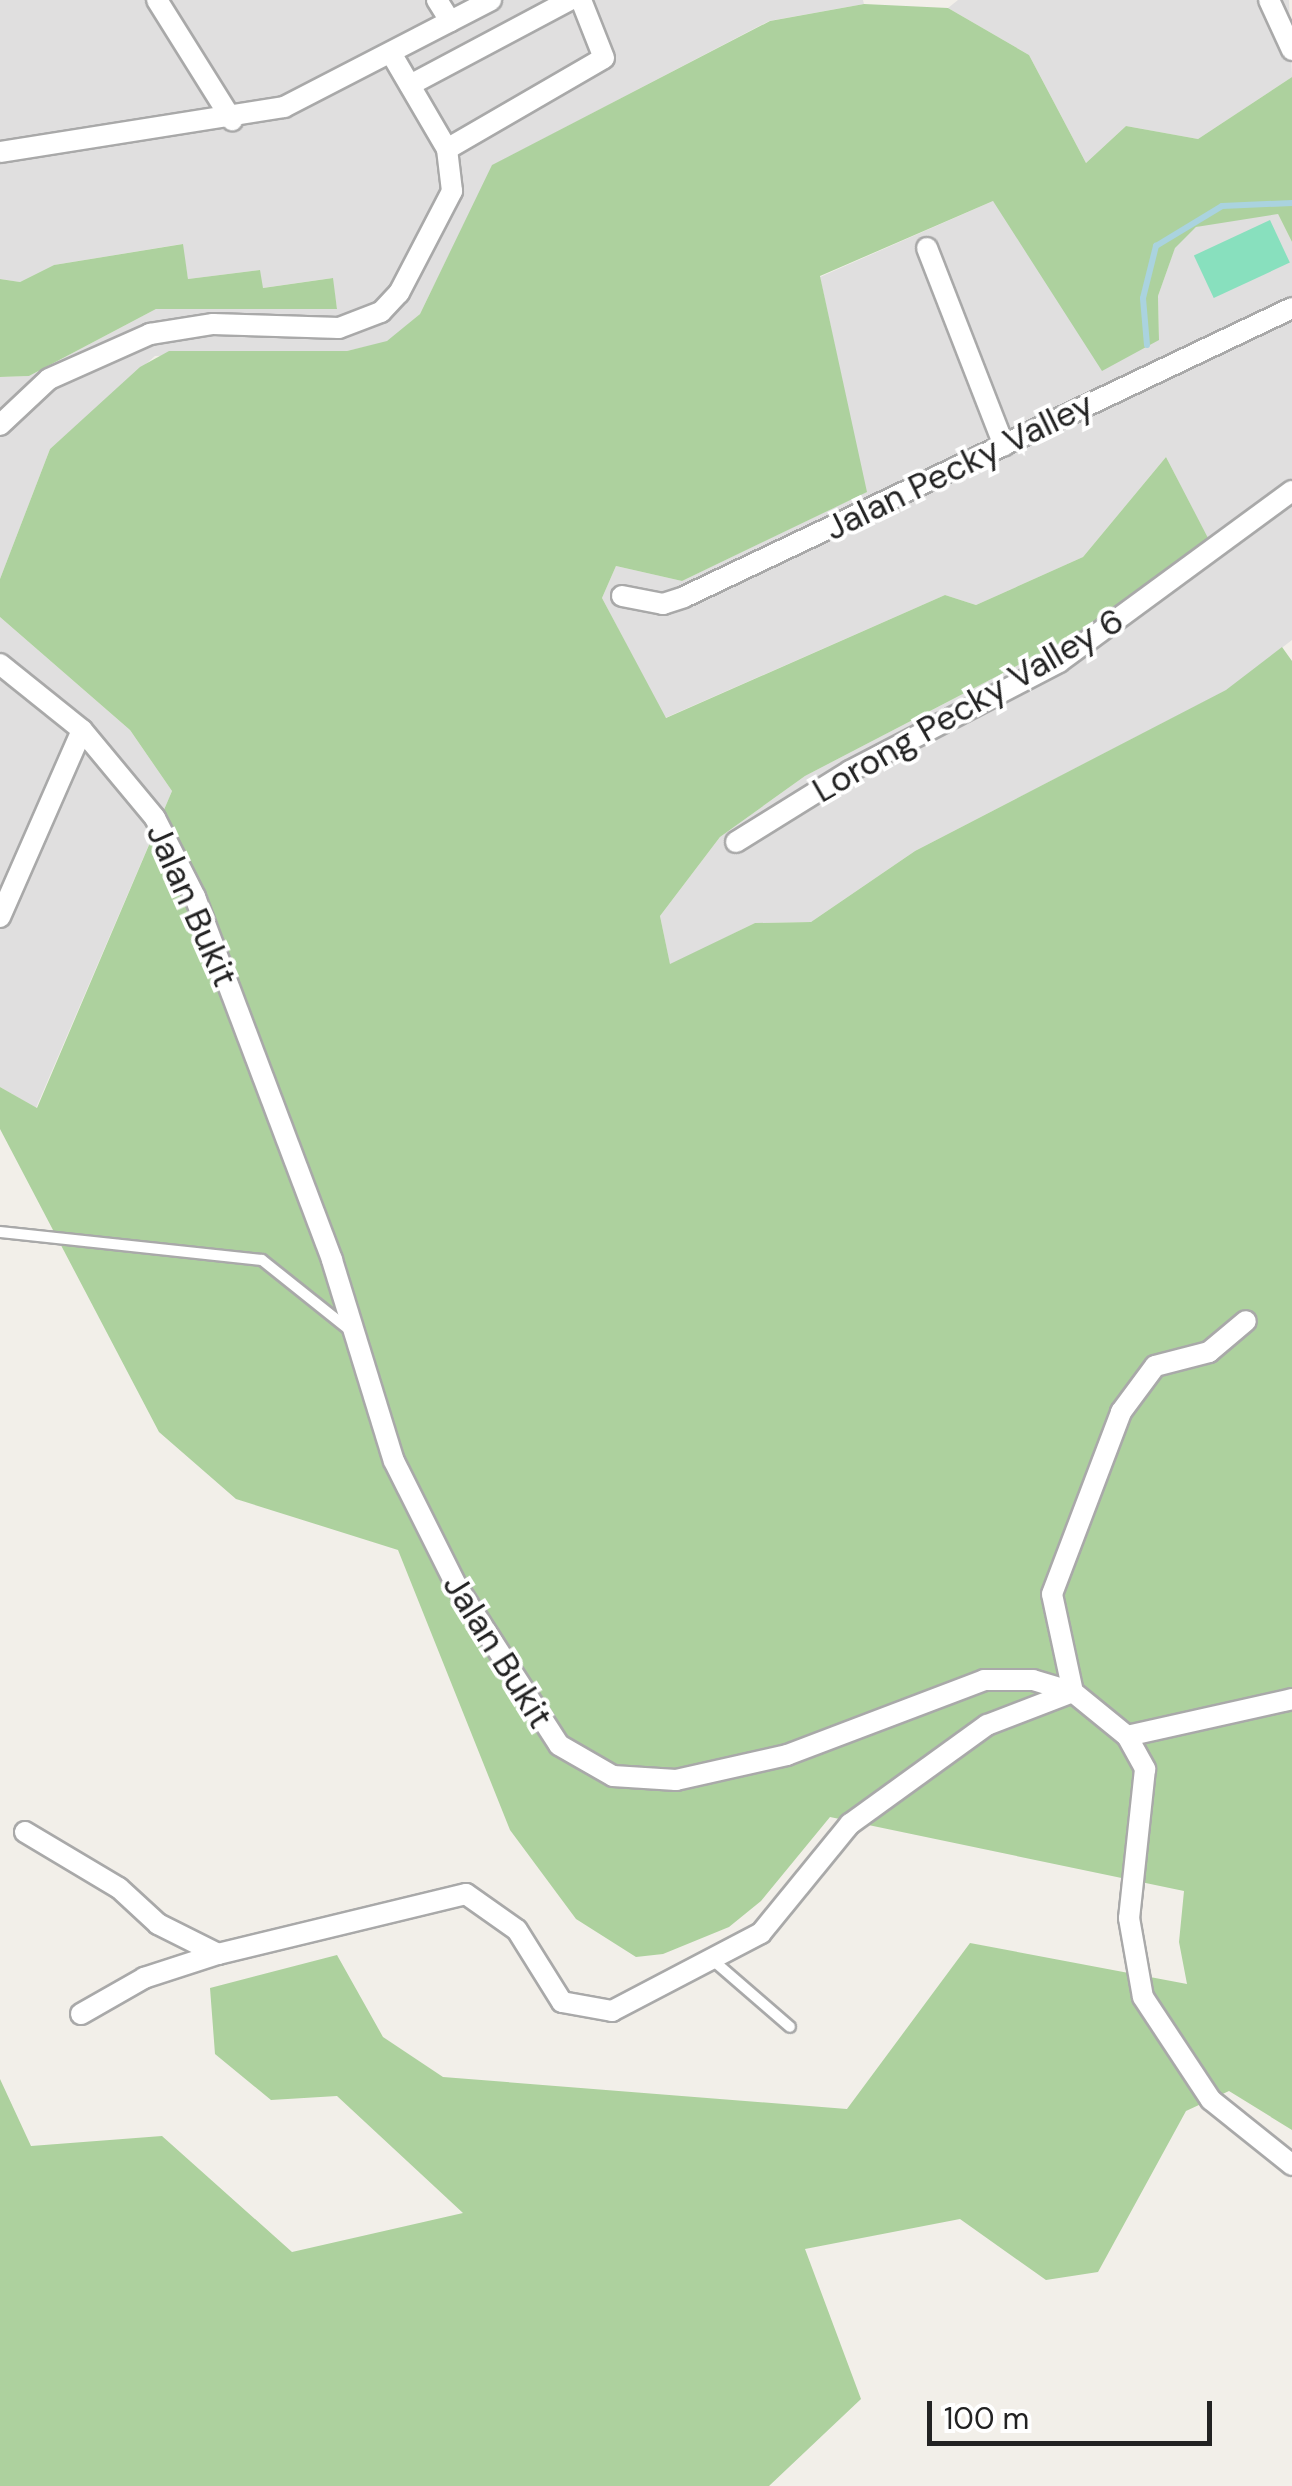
<!DOCTYPE html>
<html>
<head>
<meta charset="utf-8">
<style>
	body { margin:0 }
	#map { position:relative; width:1292px; height:2486px; overflow:hidden; background:#f2efe9; font-family:"DM Sans",sans-serif }
	div>[style] { position:absolute }
	.residential>* { inset:0; background:#e0dfdf }
	.forest>* { inset:0; background:#add19e }
	.pitch>* { inset:0; background:#88e0be; transform-origin:0 0 }
	.stream>* { height:6px; margin:-3px; padding:0 3px; transform-origin:3px; border-radius:3px; background:#aad3df }
	.roads { filter:drop-shadow(2px 0 #a9a9a9) drop-shadow(-2px 0 #a9a9a9) drop-shadow(0 2px #a9a9a9) drop-shadow(0 -2px #a9a9a9) }
	.service>* { height:10px; margin:-5px; padding:0 5px; transform-origin:5px; border-radius:5px; background:#fff }
	.minor>* { height:20px; margin:-10px; padding:0 10px; transform-origin:10px; border-radius:10px; background:#fff }
	span { translate:-50% -50%; white-space:nowrap; text-align:center; line-height:1.15; -webkit-text-stroke:8px #fff; paint-order:stroke }
	.street-label { font-size:35px; color:#222 }
	.scale { position:absolute; left:927px; top:2401px; width:285px; height:45px; box-sizing:border-box; border:5px solid #222; border-top:0; padding-left:12px; font-size:30px; line-height:35px; white-space:nowrap; color:#222; -webkit-text-stroke:8px #fff; paint-order:stroke }
</style>
</head>
<body>
<div id="map">
	<div class="residential">
		<div style="clip-path:polygon(0 0,863px 0,864px 4px,769px 21px,493px 165px,420px 314px,387px 342px,347px 351px,155px 356px,50px 449px,0 579px,0 377px,29px 376px,156px 309px,337px 308px,332px 278px,262px 288px,259px 270px,188px 279px,182px 244px,54px 265px,20px 282px,0 279px)"></div>
		<div style="clip-path:polygon(958px 0,1289px 0,1292px 77px,1198px 139px,1126px 126px,1086px 163px,1029px 55px,948px 8px)"></div>
		<div style="clip-path:polygon(993px 201px,1159px 340px,1158px 296px,1175px 247px,1196px 227px,1224px 218px,1278px 214px,1292px 242px,1292px 640px,1227px 690px,915px 851px,811px 922px,755px 923px,670px 965px,660px 916px,720px 837px,805px 776px,1076px 635px,1207px 537px,1166px 457px,1083px 557px,976px 605px,945px 595px,665px 718px,602px 598px,616px 566px,682px 581px,866px 492px,820px 277px)"></div>
		<div style="clip-path:polygon(0 617px,130px 730px,172px 791px,36px 1108px,0 1087px)"></div>
	</div>
	<div class="forest">
		<div style="clip-path:polygon(864px 4px,948px 8px,1029px 55px,1086px 163px,1126px 126px,1198px 139px,1292px 77px,1292px 242px,1278px 214px,1196px 227px,1175px 248px,1158px 296px,1159px 340px,1102px 371px,993px 201px,820px 276px,867px 492px,682px 581px,616px 566px,602px 598px,666px 718px,945px 595px,976px 605px,1083px 557px,1166px 457px,1208px 538px,1076px 635px,805px 776px,720px 837px,660px 916px,670px 964px,755px 923px,811px 922px,915px 851px,1226px 690px,1282px 647px,1292px 661px,1292px 2130px,1229px 2091px,1186px 2111px,1098px 2272px,1046px 2280px,960px 2219px,805px 2249px,861px 2399px,769px 2486px,0 2486px,0 2079px,31px 2146px,162px 2136px,292px 2252px,463px 2213px,337px 2096px,271px 2100px,215px 2054px,210px 1988px,337px 1955px,383px 2037px,443px 2077px,847px 2109px,970px 1943px,1187px 1984px,1179px 1942px,1184px 1891px,830px 1817px,761px 1901px,729px 1927px,663px 1954px,636px 1957px,576px 1919px,510px 1830px,398px 1550px,236px 1499px,159px 1432px,0 1129px,0 1087px,37px 1108px,172px 791px,130px 730px,0 617px,0 579px,50px 449px,140px 367px,169px 351px,347px 351px,387px 341px,420px 314px,492px 165px,770px 21px)"></div>
		<div style="clip-path:polygon(183px 244px,188px 279px,260px 270px,263px 288px,333px 278px,337px 309px,156px 309px,29px 376px,0 377px,0 279px,20px 282px,54px 265px)"></div>
	</div>
	<div class="pitch">
		<div style="left:1270px;top:220px;width:47px;height:84px;rotate:65deg"></div>
	</div>
	<div class="stream">
		<div style="left:1147px;top:345px;width:47px;rotate:-94.9deg"></div>
		<div style="left:1143px;top:298px;width:54px;rotate:-76deg"></div>
		<div style="left:1156px;top:246px;width:77px;rotate:-31.2deg"></div>
		<div style="left:1222px;top:206px;width:70px;rotate:-2.5deg"></div>
	</div>
	<div class="roads">
		<div class="service">
			<div style="left:0;top:1232px;width:263px;rotate:6.1deg"></div>
			<div style="left:262px;top:1260px;width:114px;rotate:38.6deg"></div>
			<div style="left:715px;top:1962px;width:99px;rotate:40.9deg"></div>
		</div>
		<div class="minor">
			<div style="left:157px;top:0;width:142px;rotate:58deg"></div>
			<div style="left:437px;top:0;width:25px;rotate:58deg"></div>
			<div style="left:1269px;top:0;width:55px;rotate:65.3deg"></div>
			<div style="left:410px;top:85px;width:181px;rotate:-28deg"></div>
			<div style="left:447px;top:149px;width:181px;rotate:-30.1deg"></div>
			<div style="left:604px;top:58px;width:62px;rotate:-111.6deg"></div>
			<div style="left:0;top:152px;width:288px;rotate:-9deg"></div>
			<div style="left:284px;top:107px;width:233px;rotate:-27.3deg"></div>
			<div style="left:927px;top:248px;width:212px;rotate:68.7deg"></div>
			<div style="left:0;top:425px;width:67px;rotate:-43.2deg"></div>
			<div style="left:49px;top:379px;width:111px;rotate:-24deg"></div>
			<div style="left:150px;top:334px;width:64px;rotate:-9deg"></div>
			<div style="left:213px;top:324px;width:126px;rotate:1.8deg"></div>
			<div style="left:339px;top:328px;width:45px;rotate:-20.9deg"></div>
			<div style="left:381px;top:312px;width:26px;rotate:-47deg"></div>
			<div style="left:399px;top:293px;width:115px;rotate:-62.5deg"></div>
			<div style="left:452px;top:191px;width:42px;rotate:-96.8deg"></div>
			<div style="left:447px;top:149px;width:111px;rotate:-120.3deg"></div>
			<div style="left:622px;top:596px;width:42px;rotate:11deg"></div>
			<div style="left:663px;top:604px;width:22px;rotate:-18deg"></div>
			<div style="left:684px;top:597px;width:673px;rotate:-25.42deg"></div>
			<div style="left:0;top:664px;width:105px;rotate:38.8deg"></div>
			<div style="left:82px;top:730px;width:114px;rotate:50.3deg"></div>
			<div style="left:155px;top:818px;width:89px;rotate:63.1deg"></div>
			<div style="left:195px;top:897px;width:388px;rotate:69.3deg"></div>
			<div style="left:332px;top:1260px;width:210px;rotate:72.9deg"></div>
			<div style="left:394px;top:1461px;width:139px;rotate:63.4deg"></div>
			<div style="left:456px;top:1585px;width:190px;rotate:57.2deg"></div>
			<div style="left:559px;top:1745px;width:62px;rotate:29.9deg"></div>
			<div style="left:613px;top:1776px;width:63px;rotate:3.6deg"></div>
			<div style="left:676px;top:1780px;width:114px;rotate:-12.7deg"></div>
			<div style="left:787px;top:1755px;width:211px;rotate:-20.8deg"></div>
			<div style="left:984px;top:1680px;width:49px"></div>
			<div style="left:1033px;top:1680px;width:42px;rotate:16.7deg"></div>
			<div style="left:1073px;top:1692px;width:70px;rotate:39.2deg"></div>
			<div style="left:1127px;top:1736px;width:38px;rotate:61deg"></div>
			<div style="left:1145px;top:1769px;width:150px;rotate:96.1deg"></div>
			<div style="left:1129px;top:1918px;width:80px;rotate:80deg"></div>
			<div style="left:1143px;top:1997px;width:123px;rotate:56.6deg"></div>
			<div style="left:1211px;top:2100px;width:104px;rotate:38.7deg"></div>
			<div style="left:736px;top:842px;width:134px;rotate:-31.9deg"></div>
			<div style="left:850px;top:771px;width:236px;rotate:-27.5deg"></div>
			<div style="left:1059px;top:662px;width:289px;rotate:-36.3deg"></div>
			<div style="left:0;top:917px;width:204px;rotate:-66.3deg"></div>
			<div style="left:1127px;top:1736px;width:169px;rotate:-12.6deg"></div>
			<div style="left:25px;top:1832px;width:109px;rotate:30.8deg"></div>
			<div style="left:119px;top:1888px;width:53px;rotate:42.7deg"></div>
			<div style="left:158px;top:1924px;width:67px;rotate:26.6deg"></div>
			<div style="left:218px;top:1954px;width:255px;rotate:-13.6deg"></div>
			<div style="left:466px;top:1894px;width:62px;rotate:35.2deg"></div>
			<div style="left:517px;top:1930px;width:85px;rotate:58deg"></div>
			<div style="left:562px;top:2002px;width:51px;rotate:10.2deg"></div>
			<div style="left:612px;top:2011px;width:168px;rotate:-27.6deg"></div>
			<div style="left:761px;top:1933px;width:141px;rotate:-50.8deg"></div>
			<div style="left:850px;top:1824px;width:169px;rotate:-35.9deg"></div>
			<div style="left:987px;top:1725px;width:92px;rotate:-21deg"></div>
			<div style="left:1073px;top:1692px;width:100px;rotate:-102.1deg"></div>
			<div style="left:1052px;top:1594px;width:195px;rotate:-69.2deg"></div>
			<div style="left:1121px;top:1412px;width:57px;rotate:-53.5deg"></div>
			<div style="left:1155px;top:1366px;width:56px;rotate:-14.5deg"></div>
			<div style="left:1209px;top:1352px;width:48px;rotate:-40deg"></div>
			<div style="left:81px;top:2014px;width:73px;rotate:-29.7deg"></div>
			<div style="left:144px;top:1978px;width:78px;rotate:-18deg"></div>
		</div>
	</div>
	<div class="street-label">
		<span style="left:959px;top:466px;rotate:-26deg">Jalan Pecky Valley</span>
		<span style="left:968px;top:705px;rotate:-30deg">Lorong Pecky Valley 6</span>
		<span style="left:192px;top:905px;rotate:66deg">Jalan Bukit</span>
		<span style="left:498px;top:1651px;rotate:58deg">Jalan Bukit</span>
	</div>
	<div class="scale">100 m</div>
</div>
</body>
</html>
